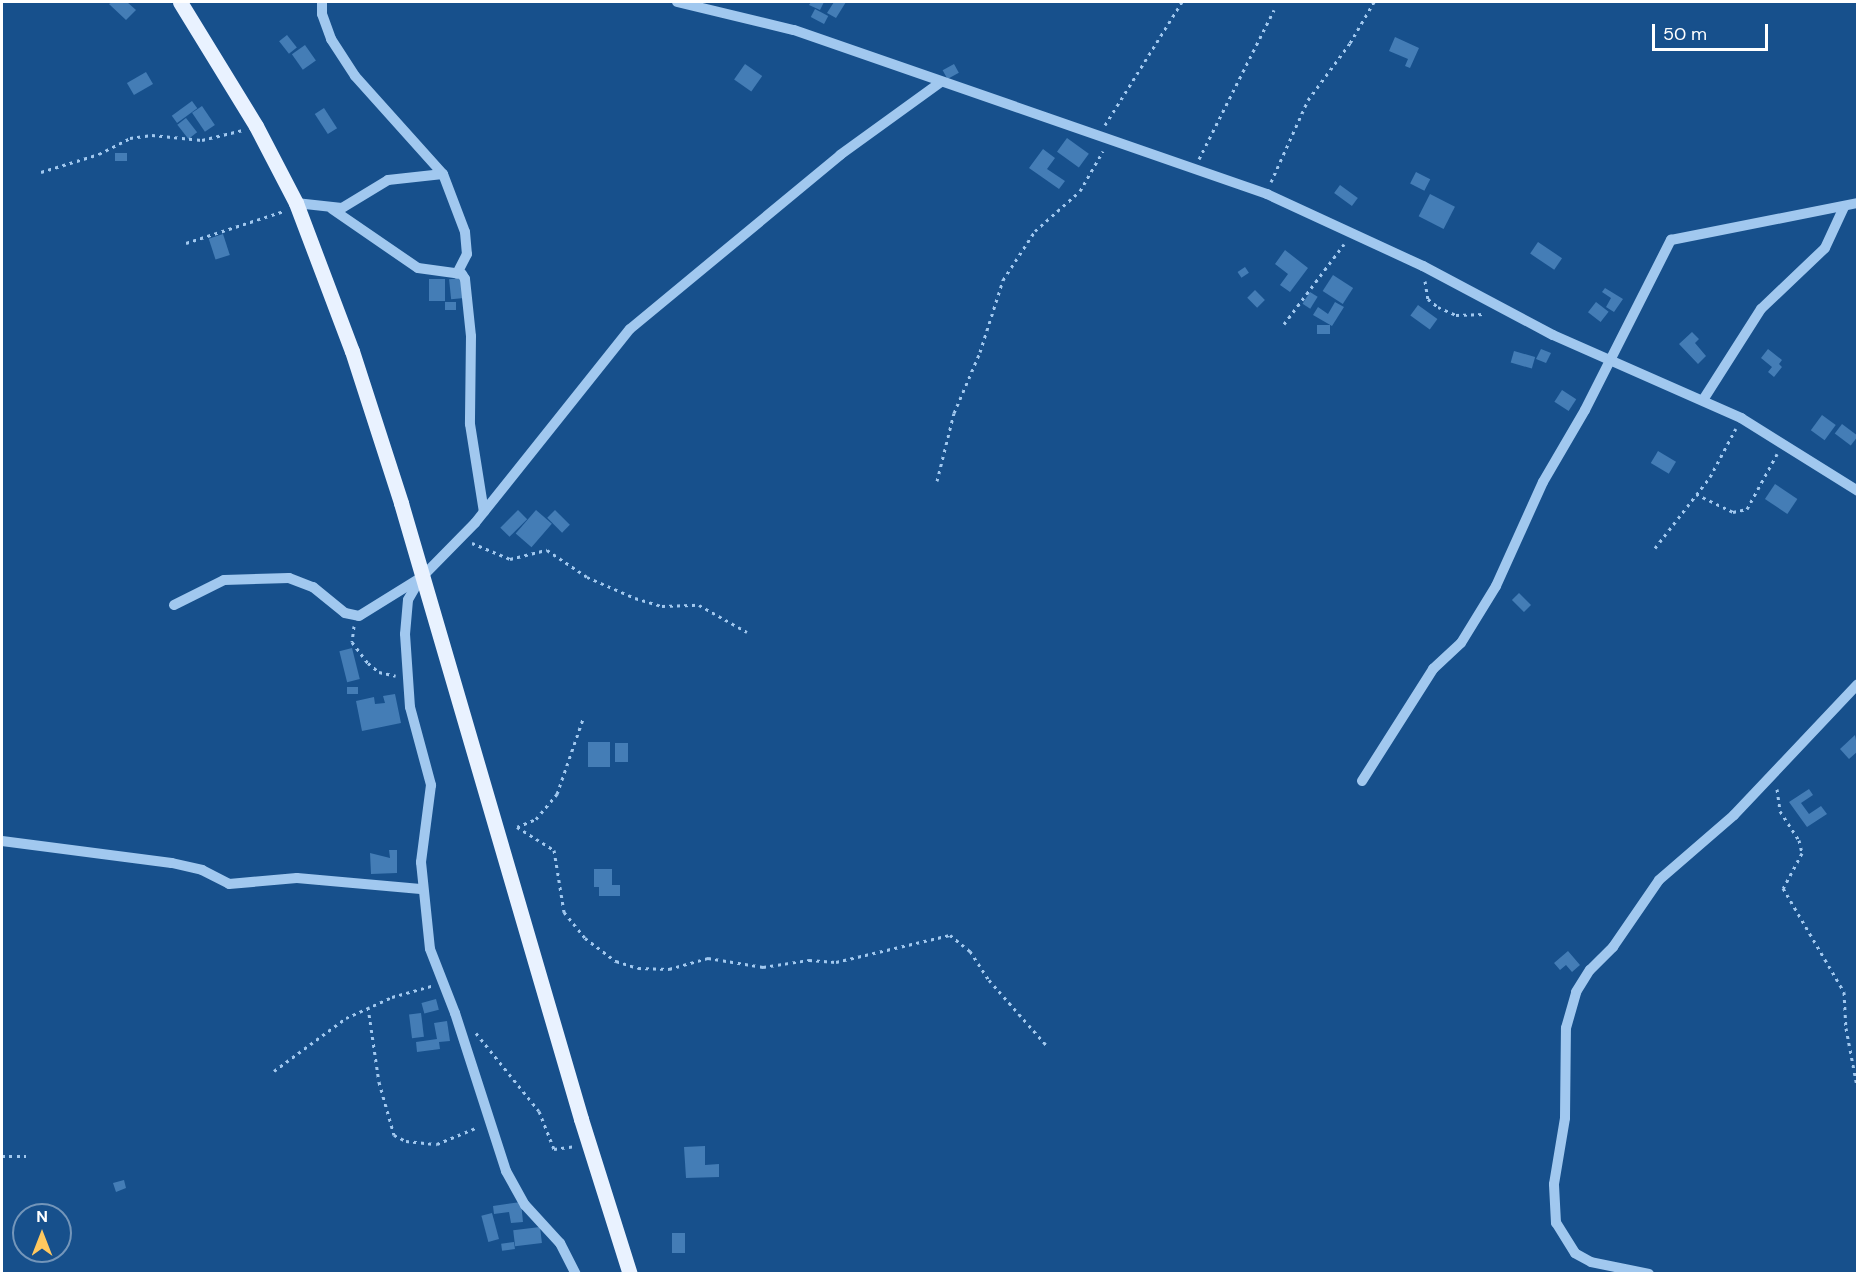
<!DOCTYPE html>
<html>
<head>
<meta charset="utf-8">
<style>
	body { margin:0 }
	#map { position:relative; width:1859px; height:1275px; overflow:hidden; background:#17508c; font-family:"DM Sans",sans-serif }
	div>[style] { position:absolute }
	.building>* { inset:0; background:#447db6; transform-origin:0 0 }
	.path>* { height:3px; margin-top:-1.5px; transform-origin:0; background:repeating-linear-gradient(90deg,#a1c8ef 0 3px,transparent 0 7.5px) }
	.minor>* { height:10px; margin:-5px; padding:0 5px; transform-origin:5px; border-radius:5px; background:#a1c8ef }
	.major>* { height:15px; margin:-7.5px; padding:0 7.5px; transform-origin:7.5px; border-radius:7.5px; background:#e9f2ff }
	span { translate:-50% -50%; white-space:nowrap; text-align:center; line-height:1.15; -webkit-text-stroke:5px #17508c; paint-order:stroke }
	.frame { position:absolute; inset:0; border:3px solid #fff; pointer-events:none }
	.north { position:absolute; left:12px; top:1203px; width:60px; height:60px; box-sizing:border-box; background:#17508c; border:2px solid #7496ba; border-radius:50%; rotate:0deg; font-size:16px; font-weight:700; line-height:24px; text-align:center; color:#fff }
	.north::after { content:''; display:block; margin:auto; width:21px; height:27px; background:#ffc85f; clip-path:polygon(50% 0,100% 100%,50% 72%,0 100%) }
	.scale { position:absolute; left:1652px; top:24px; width:116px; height:27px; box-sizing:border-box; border:3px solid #fff; border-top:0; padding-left:8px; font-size:18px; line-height:21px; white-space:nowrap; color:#fff; -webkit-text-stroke:4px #17508c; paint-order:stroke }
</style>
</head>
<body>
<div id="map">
	<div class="building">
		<div style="clip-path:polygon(112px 2px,127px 2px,136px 10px,126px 20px,109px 4px)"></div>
		<div style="clip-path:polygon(811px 2px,824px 2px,820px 10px,809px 5px)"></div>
		<div style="clip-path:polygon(834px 2px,846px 2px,836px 18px,827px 13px)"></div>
		<div style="left:815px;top:9px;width:15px;height:9px;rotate:28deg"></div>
		<div style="left:287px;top:35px;width:16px;height:10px;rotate:52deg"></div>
		<div style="clip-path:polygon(1395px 37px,1419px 48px,1410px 68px,1405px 66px,1408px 59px,1389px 51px)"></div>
		<div style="left:305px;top:45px;width:19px;height:16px;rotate:55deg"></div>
		<div style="left:745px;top:64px;width:21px;height:19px;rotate:35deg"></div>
		<div style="left:954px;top:64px;width:10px;height:13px;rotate:61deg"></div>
		<div style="left:146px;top:72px;width:14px;height:22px;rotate:60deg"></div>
		<div style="left:192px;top:101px;width:9px;height:25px;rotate:54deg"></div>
		<div style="left:202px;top:106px;width:23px;height:12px;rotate:56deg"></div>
		<div style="left:324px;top:108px;width:24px;height:11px;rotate:57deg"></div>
		<div style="left:186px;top:118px;width:18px;height:11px;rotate:52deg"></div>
		<div style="left:1067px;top:138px;width:27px;height:17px;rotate:36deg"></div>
		<div style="clip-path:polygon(1043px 149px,1055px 158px,1047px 169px,1065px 181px,1059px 189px,1029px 168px)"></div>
		<div style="left:115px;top:153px;width:12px;height:8px"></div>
		<div style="left:1416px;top:172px;width:16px;height:13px;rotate:27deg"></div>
		<div style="left:1340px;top:185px;width:22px;height:10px;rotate:36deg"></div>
		<div style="left:1430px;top:194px;width:28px;height:25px;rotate:27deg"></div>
		<div style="left:223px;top:234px;width:22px;height:15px;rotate:72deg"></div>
		<div style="left:1538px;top:242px;width:29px;height:14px;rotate:34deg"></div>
		<div style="clip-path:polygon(1285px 250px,1308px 268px,1290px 292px,1280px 285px,1288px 274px,1275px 264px)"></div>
		<div style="left:1245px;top:267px;width:7px;height:9px;rotate:56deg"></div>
		<div style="left:1333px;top:275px;width:24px;height:19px;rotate:33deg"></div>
		<div style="left:462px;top:278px;width:20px;height:13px;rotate:84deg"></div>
		<div style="left:429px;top:279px;width:16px;height:22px"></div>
		<div style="clip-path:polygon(1605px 288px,1623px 299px,1614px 312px,1606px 307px,1611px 298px,1602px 292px)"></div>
		<div style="left:1255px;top:290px;width:14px;height:11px;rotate:45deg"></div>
		<div style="left:1310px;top:292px;width:9px;height:14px;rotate:32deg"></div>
		<div style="left:456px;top:302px;width:8px;height:11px;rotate:90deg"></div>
		<div style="clip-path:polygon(1335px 302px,1344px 307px,1332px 326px,1313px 315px,1318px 307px,1328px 314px)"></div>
		<div style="left:1596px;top:302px;width:16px;height:13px;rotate:38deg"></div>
		<div style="left:1418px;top:305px;width:24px;height:13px;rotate:36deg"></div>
		<div style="left:1317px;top:325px;width:13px;height:9px"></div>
		<div style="clip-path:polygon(1692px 332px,1699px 339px,1695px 343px,1706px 356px,1698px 364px,1679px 344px)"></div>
		<div style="clip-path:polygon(1541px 349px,1551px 353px,1546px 363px,1536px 359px)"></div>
		<div style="clip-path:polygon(1768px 349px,1782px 360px,1779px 364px,1782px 367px,1774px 377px,1768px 372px,1772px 367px,1761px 358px)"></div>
		<div style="left:1514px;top:351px;width:22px;height:12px;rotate:16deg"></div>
		<div style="left:1562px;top:390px;width:17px;height:14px;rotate:33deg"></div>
		<div style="left:1822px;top:415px;width:17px;height:19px;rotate:36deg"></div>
		<div style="left:1842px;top:424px;width:20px;height:12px;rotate:37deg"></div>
		<div style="left:1658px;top:451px;width:21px;height:14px;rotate:31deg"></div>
		<div style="left:1775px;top:484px;width:27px;height:18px;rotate:34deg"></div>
		<div style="left:518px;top:510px;width:13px;height:25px;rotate:45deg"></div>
		<div style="left:536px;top:510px;width:21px;height:31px;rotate:41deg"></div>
		<div style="left:555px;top:510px;width:21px;height:11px;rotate:45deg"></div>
		<div style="left:1519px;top:593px;width:17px;height:10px;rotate:45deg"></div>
		<div style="left:352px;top:648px;width:32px;height:13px;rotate:76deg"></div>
		<div style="left:347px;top:687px;width:11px;height:7px"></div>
		<div style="clip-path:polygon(395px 694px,401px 723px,362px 731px,356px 701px,374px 697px,375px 704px,385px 703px,383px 696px)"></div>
		<div style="clip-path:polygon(1855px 735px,1858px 751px,1849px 759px,1840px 749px)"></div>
		<div style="left:588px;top:742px;width:22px;height:25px"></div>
		<div style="left:615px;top:743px;width:13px;height:19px"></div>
		<div style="clip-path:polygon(1809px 789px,1813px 795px,1801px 803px,1809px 814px,1821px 806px,1827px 814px,1807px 827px,1789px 802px)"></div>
		<div style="clip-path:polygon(389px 850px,397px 850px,397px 873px,371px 874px,370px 853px,390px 858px)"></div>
		<div style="clip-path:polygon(594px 869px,612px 869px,612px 885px,620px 885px,620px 896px,599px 896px,599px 887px,594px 887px)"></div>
		<div style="clip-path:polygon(1568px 951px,1580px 965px,1572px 972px,1566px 965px,1560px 970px,1554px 963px)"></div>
		<div style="left:436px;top:999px;width:11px;height:15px;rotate:75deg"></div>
		<div style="left:421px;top:1013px;width:24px;height:12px;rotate:83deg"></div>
		<div style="clip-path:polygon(447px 1021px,450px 1041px,439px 1042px,440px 1049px,417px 1052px,416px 1042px,437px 1039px,434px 1023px)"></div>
		<div style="clip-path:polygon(705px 1146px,705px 1165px,719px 1164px,719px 1177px,686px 1178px,684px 1147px)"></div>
		<div style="clip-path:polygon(124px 1180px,126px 1188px,116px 1192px,113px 1183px)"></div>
		<div style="clip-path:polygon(521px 1202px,523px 1222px,511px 1223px,509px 1212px,494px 1214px,493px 1206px)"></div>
		<div style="left:492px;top:1213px;width:27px;height:11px;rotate:75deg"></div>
		<div style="left:540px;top:1227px;width:16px;height:27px;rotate:83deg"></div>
		<div style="left:672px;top:1233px;width:13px;height:20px"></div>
		<div style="left:514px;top:1242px;width:7px;height:13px;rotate:82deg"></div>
	</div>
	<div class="path">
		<div style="left:1105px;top:125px;width:145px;rotate:-58deg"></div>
		<div style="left:1199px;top:159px;width:167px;rotate:-63.3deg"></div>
		<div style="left:41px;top:172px;width:61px;rotate:-17.2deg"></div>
		<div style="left:99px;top:154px;width:35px;rotate:-27deg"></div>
		<div style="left:130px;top:138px;width:22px;rotate:-8deg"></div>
		<div style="left:152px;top:135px;width:50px;rotate:5.7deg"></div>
		<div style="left:202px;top:140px;width:42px;rotate:-13.7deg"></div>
		<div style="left:1271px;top:182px;width:90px;rotate:-65.7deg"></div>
		<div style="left:1308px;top:100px;width:71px;rotate:-53.6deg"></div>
		<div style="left:1350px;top:43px;width:48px;rotate:-59.7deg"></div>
		<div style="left:186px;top:243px;width:103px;rotate:-18.1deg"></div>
		<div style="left:1425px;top:281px;width:18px;rotate:81deg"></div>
		<div style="left:1428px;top:299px;width:13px;rotate:39deg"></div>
		<div style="left:1438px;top:307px;width:20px;rotate:24deg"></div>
		<div style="left:1456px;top:315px;width:29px;rotate:-2deg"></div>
		<div style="left:1284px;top:324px;width:100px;rotate:-53.1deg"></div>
		<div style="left:937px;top:481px;width:70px;rotate:-76deg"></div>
		<div style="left:954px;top:413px;width:66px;rotate:-66.9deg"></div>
		<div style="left:980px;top:352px;width:76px;rotate:-72.3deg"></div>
		<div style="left:1003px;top:280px;width:59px;rotate:-56.9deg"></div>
		<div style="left:1035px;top:231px;width:60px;rotate:-41.6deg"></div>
		<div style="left:1080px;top:191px;width:46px;rotate:-60.1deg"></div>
		<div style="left:1696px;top:494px;width:41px;rotate:25.9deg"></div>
		<div style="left:1733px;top:512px;width:14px;rotate:-12deg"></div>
		<div style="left:1747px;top:509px;width:63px;rotate:-61.4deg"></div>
		<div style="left:472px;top:543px;width:41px;rotate:22.8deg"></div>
		<div style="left:510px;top:559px;width:38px;rotate:-14deg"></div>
		<div style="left:547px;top:550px;width:48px;rotate:34deg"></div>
		<div style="left:587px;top:577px;width:52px;rotate:23.6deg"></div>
		<div style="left:635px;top:598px;width:28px;rotate:17deg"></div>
		<div style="left:662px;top:606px;width:37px;rotate:-2deg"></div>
		<div style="left:699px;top:605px;width:55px;rotate:29.4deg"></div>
		<div style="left:1655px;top:548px;width:90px;rotate:-52.2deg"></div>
		<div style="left:1710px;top:477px;width:55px;rotate:-62deg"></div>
		<div style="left:354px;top:626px;width:16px;rotate:97deg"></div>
		<div style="left:352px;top:642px;width:26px;rotate:53deg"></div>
		<div style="left:368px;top:663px;width:14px;rotate:39deg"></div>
		<div style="left:379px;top:672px;width:17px;rotate:13deg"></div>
		<div style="left:1777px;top:789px;width:22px;rotate:82deg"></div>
		<div style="left:1780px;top:811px;width:35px;rotate:57deg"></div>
		<div style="left:1799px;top:840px;width:13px;rotate:77deg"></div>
		<div style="left:1802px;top:853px;width:40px;rotate:118deg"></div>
		<div style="left:1783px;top:888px;width:121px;rotate:59.6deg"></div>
		<div style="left:1844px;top:992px;width:36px;rotate:87deg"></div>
		<div style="left:1846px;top:1028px;width:59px;rotate:79.3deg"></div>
		<div style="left:517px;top:827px;width:44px;rotate:31.9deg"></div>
		<div style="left:554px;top:850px;width:63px;rotate:80.8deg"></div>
		<div style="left:564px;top:912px;width:33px;rotate:51deg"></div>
		<div style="left:585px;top:938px;width:39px;rotate:37deg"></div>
		<div style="left:616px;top:961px;width:23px;rotate:18deg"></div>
		<div style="left:638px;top:968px;width:31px;rotate:2deg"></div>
		<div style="left:669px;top:969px;width:41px;rotate:-15.8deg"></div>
		<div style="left:708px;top:958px;width:56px;rotate:9.3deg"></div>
		<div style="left:763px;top:967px;width:47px;rotate:-8.7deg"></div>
		<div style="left:809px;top:960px;width:27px;rotate:4deg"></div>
		<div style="left:836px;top:962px;width:117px;rotate:-13.3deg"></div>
		<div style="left:950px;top:935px;width:26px;rotate:39deg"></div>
		<div style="left:970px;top:951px;width:35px;rotate:57deg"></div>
		<div style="left:989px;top:980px;width:88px;rotate:48.7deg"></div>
		<div style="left:517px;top:827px;width:21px;rotate:-23deg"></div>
		<div style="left:536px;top:819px;width:33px;rotate:-50deg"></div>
		<div style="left:557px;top:794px;width:79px;rotate:-70.9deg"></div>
		<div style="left:368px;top:1007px;width:76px;rotate:81.7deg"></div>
		<div style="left:379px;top:1082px;width:55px;rotate:74.2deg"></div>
		<div style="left:394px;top:1135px;width:13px;rotate:27deg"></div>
		<div style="left:406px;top:1141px;width:31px;rotate:6deg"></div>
		<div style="left:437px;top:1144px;width:44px;rotate:-22.5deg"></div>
		<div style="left:476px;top:1033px;width:100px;rotate:51.1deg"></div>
		<div style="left:539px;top:1111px;width:41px;rotate:68.5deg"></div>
		<div style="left:554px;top:1149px;width:22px;rotate:-8deg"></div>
		<div style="left:274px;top:1071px;width:89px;rotate:-36.4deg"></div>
		<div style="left:346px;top:1018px;width:51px;rotate:-24.5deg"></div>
		<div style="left:392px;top:997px;width:41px;rotate:-15.8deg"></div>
		<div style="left:2px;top:1156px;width:24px"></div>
	</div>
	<div class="minor">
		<div style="left:322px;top:2px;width:12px;rotate:90deg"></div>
		<div style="left:322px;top:14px;width:27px;rotate:70deg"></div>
		<div style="left:331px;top:39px;width:44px;rotate:57deg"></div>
		<div style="left:355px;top:76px;width:132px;rotate:48.1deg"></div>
		<div style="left:443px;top:174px;width:62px;rotate:69.2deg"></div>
		<div style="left:465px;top:232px;width:22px;rotate:85deg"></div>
		<div style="left:467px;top:254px;width:22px;rotate:117deg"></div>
		<div style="left:677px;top:2px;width:120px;rotate:13.5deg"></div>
		<div style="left:794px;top:30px;width:501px;rotate:19.12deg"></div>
		<div style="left:1267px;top:194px;width:172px;rotate:24.8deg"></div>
		<div style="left:1423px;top:266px;width:147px;rotate:28deg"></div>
		<div style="left:1553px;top:335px;width:206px;rotate:23.8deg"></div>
		<div style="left:1741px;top:418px;width:138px;rotate:32deg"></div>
		<div style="left:296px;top:203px;width:46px;rotate:6.2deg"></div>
		<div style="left:342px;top:208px;width:54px;rotate:-31.3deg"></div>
		<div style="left:388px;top:180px;width:55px;rotate:-6.2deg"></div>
		<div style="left:332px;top:209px;width:104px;rotate:34.5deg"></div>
		<div style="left:418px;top:268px;width:44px;rotate:7.8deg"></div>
		<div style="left:462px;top:274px;width:6px;rotate:59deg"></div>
		<div style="left:465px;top:279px;width:57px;rotate:84deg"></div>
		<div style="left:471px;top:336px;width:88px;rotate:90.7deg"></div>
		<div style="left:470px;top:424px;width:89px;rotate:81deg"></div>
		<div style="left:1703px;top:400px;width:108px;rotate:-57.5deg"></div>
		<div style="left:1761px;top:309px;width:88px;rotate:-43.6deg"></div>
		<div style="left:1825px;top:248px;width:45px;rotate:-65.1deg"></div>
		<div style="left:420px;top:579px;width:24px;rotate:120deg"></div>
		<div style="left:408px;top:600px;width:34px;rotate:95deg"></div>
		<div style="left:405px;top:634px;width:73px;rotate:86.1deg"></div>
		<div style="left:410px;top:707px;width:81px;rotate:74.9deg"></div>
		<div style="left:431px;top:785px;width:78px;rotate:97.4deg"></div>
		<div style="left:421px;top:862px;width:87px;rotate:84.1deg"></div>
		<div style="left:430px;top:949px;width:69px;rotate:68.7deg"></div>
		<div style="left:455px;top:1013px;width:166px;rotate:72.1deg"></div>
		<div style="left:506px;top:1171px;width:39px;rotate:61deg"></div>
		<div style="left:525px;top:1205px;width:52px;rotate:47.4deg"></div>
		<div style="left:560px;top:1243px;width:35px;rotate:63deg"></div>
		<div style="left:174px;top:605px;width:56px;rotate:-26.6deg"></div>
		<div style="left:224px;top:580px;width:65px;rotate:-1.8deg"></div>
		<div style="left:289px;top:578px;width:26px;rotate:21deg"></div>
		<div style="left:313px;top:587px;width:41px;rotate:39.1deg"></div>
		<div style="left:345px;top:613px;width:14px;rotate:12deg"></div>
		<div style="left:359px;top:616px;width:74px;rotate:-31.8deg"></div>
		<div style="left:422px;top:577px;width:76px;rotate:-45.5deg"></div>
		<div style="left:475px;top:523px;width:248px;rotate:-51.4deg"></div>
		<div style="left:630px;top:329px;width:273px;rotate:-39.6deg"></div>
		<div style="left:840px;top:155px;width:125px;rotate:-35.9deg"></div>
		<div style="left:1362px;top:781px;width:133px;rotate:-57.6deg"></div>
		<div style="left:1433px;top:669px;width:38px;rotate:-43deg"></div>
		<div style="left:1461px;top:643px;width:67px;rotate:-58.4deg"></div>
		<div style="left:1496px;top:586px;width:114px;rotate:-65.7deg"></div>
		<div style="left:1543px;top:482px;width:83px;rotate:-59.7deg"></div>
		<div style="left:1585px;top:410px;width:191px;rotate:-63.2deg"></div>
		<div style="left:1671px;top:240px;width:191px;rotate:-11.2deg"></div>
		<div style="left:2px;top:841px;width:171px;rotate:7.4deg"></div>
		<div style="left:172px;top:863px;width:31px;rotate:13deg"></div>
		<div style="left:202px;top:870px;width:30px;rotate:27deg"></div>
		<div style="left:229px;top:884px;width:68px;rotate:-5deg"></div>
		<div style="left:297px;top:878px;width:124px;rotate:5.1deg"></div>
		<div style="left:1649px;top:1274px;width:59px;rotate:-168.3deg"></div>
		<div style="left:1591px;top:1262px;width:18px;rotate:-151deg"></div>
		<div style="left:1575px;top:1253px;width:36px;rotate:-122deg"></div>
		<div style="left:1556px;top:1223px;width:39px;rotate:-93deg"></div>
		<div style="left:1554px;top:1184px;width:67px;rotate:-80.5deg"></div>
		<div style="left:1565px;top:1118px;width:90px;rotate:-89.4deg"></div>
		<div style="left:1566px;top:1028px;width:37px;rotate:-74deg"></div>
		<div style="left:1576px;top:992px;width:26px;rotate:-58deg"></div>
		<div style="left:1590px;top:970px;width:33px;rotate:-45deg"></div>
		<div style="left:1613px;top:947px;width:81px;rotate:-55.5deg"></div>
		<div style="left:1659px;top:880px;width:99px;rotate:-40.9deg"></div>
		<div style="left:1734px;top:815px;width:180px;rotate:-46.6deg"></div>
	</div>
	<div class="major">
		<div style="left:180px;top:2px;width:145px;rotate:58.5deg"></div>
		<div style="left:256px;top:126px;width:87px;rotate:62.5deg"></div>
		<div style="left:296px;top:203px;width:158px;rotate:69.3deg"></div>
		<div style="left:352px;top:351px;width:160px;rotate:72.1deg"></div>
		<div style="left:401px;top:503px;width:642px;rotate:73.71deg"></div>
		<div style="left:581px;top:1119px;width:163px;rotate:72.5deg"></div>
	</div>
	<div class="frame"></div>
	<div class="north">N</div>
	<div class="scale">50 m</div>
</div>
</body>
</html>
